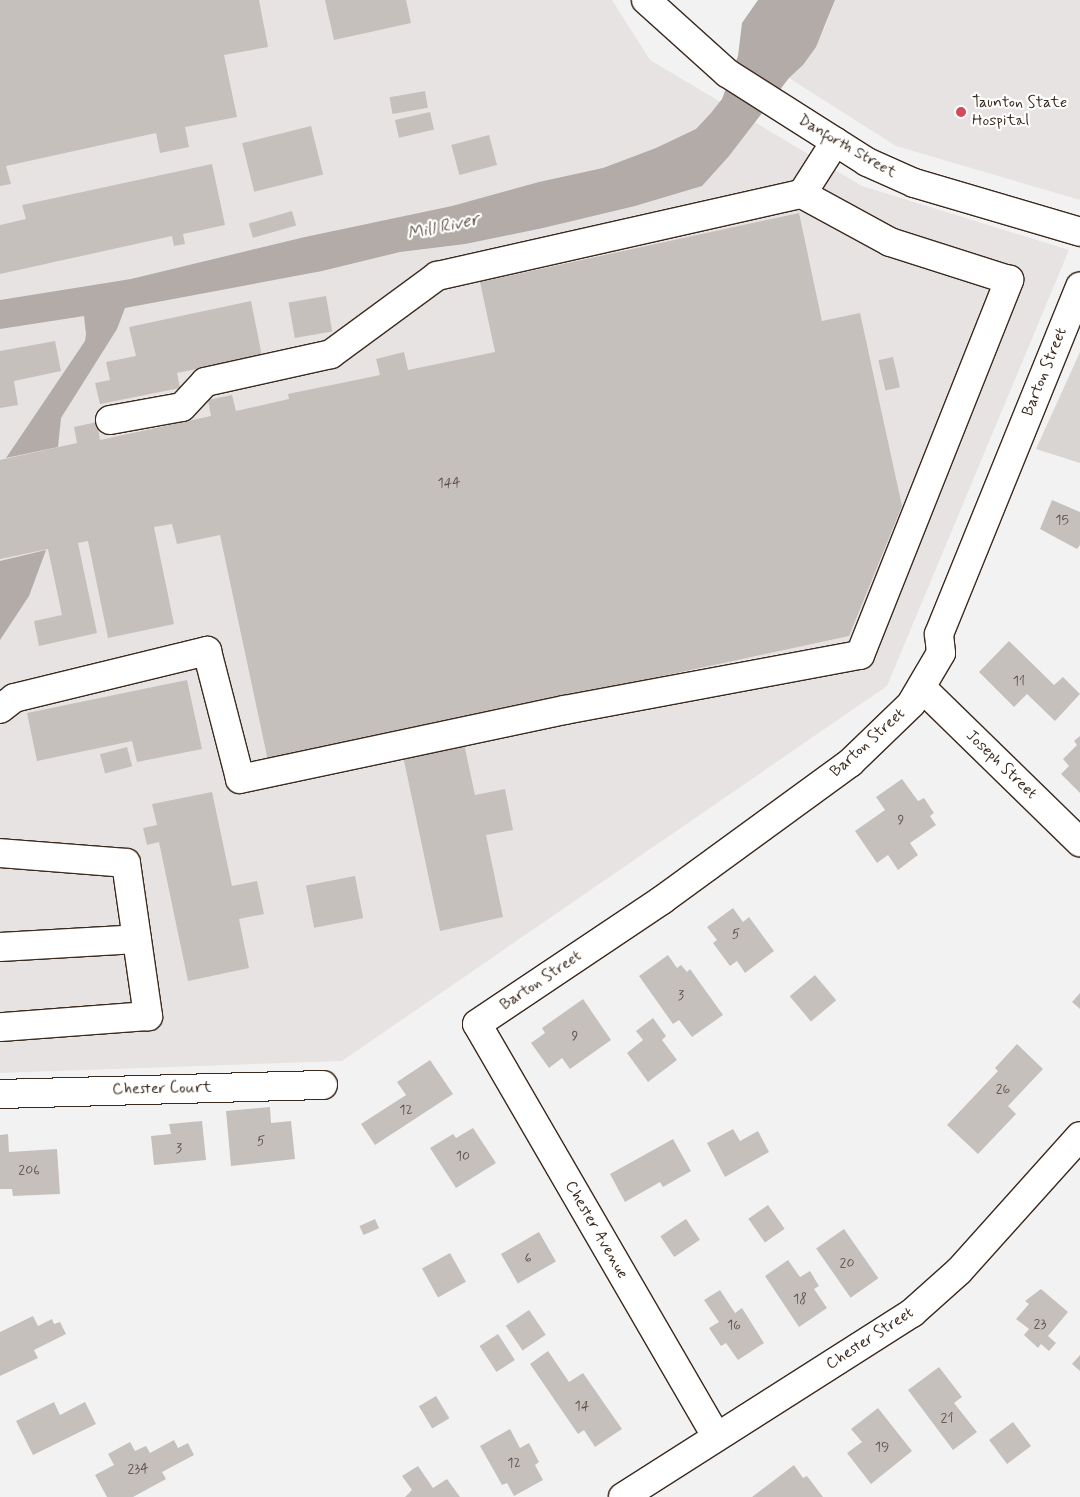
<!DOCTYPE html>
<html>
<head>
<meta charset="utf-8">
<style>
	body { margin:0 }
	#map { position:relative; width:1080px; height:1497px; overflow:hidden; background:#f3f2f2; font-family:Mynerve,sans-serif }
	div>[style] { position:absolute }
	.built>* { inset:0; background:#e6e3e2 }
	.green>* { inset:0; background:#d8d5d2 }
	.water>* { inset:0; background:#b2aba7 }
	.building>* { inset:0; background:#c6c0bd; transform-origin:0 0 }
	.roads { filter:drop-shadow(1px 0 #3b2a1e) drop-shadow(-1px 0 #3b2a1e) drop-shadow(0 1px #3b2a1e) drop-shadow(0 -1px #3b2a1e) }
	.minor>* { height:28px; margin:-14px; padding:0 14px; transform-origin:14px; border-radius:14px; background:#fff }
	.dots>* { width:14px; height:14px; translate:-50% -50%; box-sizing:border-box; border:2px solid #fff; border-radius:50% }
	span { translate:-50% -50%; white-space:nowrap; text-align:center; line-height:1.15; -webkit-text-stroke:4.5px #fff; paint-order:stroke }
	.number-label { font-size:14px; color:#5e5046 }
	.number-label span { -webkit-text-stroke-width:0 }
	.poi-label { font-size:16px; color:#3b2a1e }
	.left { translate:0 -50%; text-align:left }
	.street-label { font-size:16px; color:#3b2a1e }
	.water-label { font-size:18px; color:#65574e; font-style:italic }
</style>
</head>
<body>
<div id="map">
	<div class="built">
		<div style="clip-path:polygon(0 0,612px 0,650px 60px,862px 186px,1069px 250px,887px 686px,342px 1061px,0 1073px)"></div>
		<div style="clip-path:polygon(835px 0,1080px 0,1080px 200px,896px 146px,789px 78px,803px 65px,825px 27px)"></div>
	</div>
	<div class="green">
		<div style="clip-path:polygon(1080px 352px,1080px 463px,1036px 449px)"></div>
	</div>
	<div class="water">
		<div style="clip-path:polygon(758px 0,835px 0,816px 47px,803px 65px,789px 78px,729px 156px,702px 186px,635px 206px,543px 228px,465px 244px,400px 252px,322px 271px,125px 308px,117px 329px,61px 418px,58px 447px,6px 458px,85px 341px,86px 334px,84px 316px,0 329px,0 300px,131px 279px,305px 237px,452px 206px,539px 182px,603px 168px,656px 148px,696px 129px,711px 113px,722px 99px,738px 56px,742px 23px)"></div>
		<div style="clip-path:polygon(46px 550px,29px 596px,0 640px,0 561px)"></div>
	</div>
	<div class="building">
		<div style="clip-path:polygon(0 0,259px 0,268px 47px,224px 55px,237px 117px,185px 127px,189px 147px,160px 153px,156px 133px,6px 166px,11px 184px,0 186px)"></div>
		<div style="clip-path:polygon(325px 0,406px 0,411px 23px,334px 40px)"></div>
		<div style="left:425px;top:91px;width:17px;height:36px;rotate:80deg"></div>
		<div style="left:430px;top:112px;width:18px;height:36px;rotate:77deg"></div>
		<div style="left:311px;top:126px;width:50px;height:71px;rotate:76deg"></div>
		<div style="left:489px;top:135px;width:31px;height:39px;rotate:75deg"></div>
		<div style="clip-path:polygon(212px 164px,225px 225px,183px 234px,185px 244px,174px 246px,172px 236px,0 274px,0 225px,26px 219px,22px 205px)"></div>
		<div style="left:292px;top:211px;width:15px;height:45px;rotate:74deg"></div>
		<div style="clip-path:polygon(799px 213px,822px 321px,860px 313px,902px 506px,849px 636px,268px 761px,220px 535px,177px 544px,172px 524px,154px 527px,174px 624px,108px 638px,88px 541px,78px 543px,97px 633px,39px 646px,34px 621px,62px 615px,48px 549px,0 559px,0 460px,77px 443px,74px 427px,97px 422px,100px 440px,211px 416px,208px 400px,232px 395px,236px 411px,289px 399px,288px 394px,380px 375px,376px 359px,404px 352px,408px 370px,495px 352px,480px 282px)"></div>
		<div style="left:326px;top:296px;width:36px;height:38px;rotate:80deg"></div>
		<div style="clip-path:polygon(251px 301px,262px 356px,177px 373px,180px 388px,100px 404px,95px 383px,110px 380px,106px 362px,136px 356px,129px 327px)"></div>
		<div style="clip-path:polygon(55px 341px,61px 371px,14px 381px,18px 405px,0 408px,0 351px)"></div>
		<div style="left:893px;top:357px;width:31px;height:15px;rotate:77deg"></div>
		<div style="clip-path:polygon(1052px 500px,1080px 512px,1080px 545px,1077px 549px,1040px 529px)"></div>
		<div style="clip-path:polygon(1009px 641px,1054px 685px,1063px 677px,1080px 694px,1055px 721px,1027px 694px,1014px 707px,979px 672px)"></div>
		<div style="clip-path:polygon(187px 680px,202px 749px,137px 762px,132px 741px,37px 761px,27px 713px)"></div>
		<div style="clip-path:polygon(1080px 736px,1080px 793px,1061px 774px,1069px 766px,1063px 759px,1077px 745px,1074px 741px)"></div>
		<div style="clip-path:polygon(463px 739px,475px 795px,505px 789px,513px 830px,486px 835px,503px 917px,440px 931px,402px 751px)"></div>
		<div style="left:127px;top:747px;width:20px;height:28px;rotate:75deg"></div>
		<div style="clip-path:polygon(902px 779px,918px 801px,924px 798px,934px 813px,930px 816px,936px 825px,910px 843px,918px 855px,898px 870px,888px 855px,877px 863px,855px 831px,885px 810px,876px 797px)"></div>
		<div style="clip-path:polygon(212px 792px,232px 886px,257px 881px,264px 914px,239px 919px,249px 968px,188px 981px,159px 842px,147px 845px,143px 828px,157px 825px,152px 804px)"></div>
		<div style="left:355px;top:876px;width:43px;height:50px;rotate:79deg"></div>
		<div style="clip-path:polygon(733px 908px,743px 922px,749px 917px,774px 951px,745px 973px,737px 961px,730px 966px,713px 943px,717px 940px,707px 927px)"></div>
		<div style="clip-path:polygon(668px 955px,677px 968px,681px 965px,687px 972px,690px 969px,723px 1015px,692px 1037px,679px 1020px,673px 1024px,639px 976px)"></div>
		<div style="left:815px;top:975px;width:33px;height:33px;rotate:50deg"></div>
		<div style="clip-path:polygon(1080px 993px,1080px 1009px,1072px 1002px)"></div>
		<div style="clip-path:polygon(583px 999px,611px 1040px,570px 1069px,562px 1058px,549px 1068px,531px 1043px,545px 1033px,542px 1028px)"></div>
		<div style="clip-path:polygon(653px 1018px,666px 1036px,662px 1040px,677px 1060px,648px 1082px,627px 1053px,643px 1040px,636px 1031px)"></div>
		<div style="clip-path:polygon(1017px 1044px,1043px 1069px,1008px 1106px,1016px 1114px,978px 1154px,947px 1125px,998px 1071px,995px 1068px)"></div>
		<div style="clip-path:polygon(430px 1060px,453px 1094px,375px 1145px,361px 1124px,406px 1095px,397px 1082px)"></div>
		<div style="clip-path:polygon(270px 1107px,271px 1123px,291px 1121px,295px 1159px,231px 1166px,226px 1111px)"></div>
		<div style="clip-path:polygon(202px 1121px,206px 1160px,154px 1165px,151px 1136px,171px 1134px,169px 1124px)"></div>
		<div style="clip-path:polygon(473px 1128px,496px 1163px,456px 1188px,430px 1148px,453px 1134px,456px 1138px)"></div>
		<div style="clip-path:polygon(733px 1129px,740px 1141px,758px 1131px,769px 1152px,725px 1177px,707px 1143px)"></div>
		<div style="clip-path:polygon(8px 1134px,9px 1152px,57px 1149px,60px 1194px,13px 1196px,12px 1189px,0 1189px,0 1135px)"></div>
		<div style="clip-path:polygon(673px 1139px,691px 1171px,663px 1187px,660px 1182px,625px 1202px,610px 1174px)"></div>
		<div style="left:768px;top:1205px;width:29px;height:24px;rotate:55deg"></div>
		<div style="left:375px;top:1219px;width:10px;height:17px;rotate:66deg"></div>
		<div style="left:686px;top:1219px;width:25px;height:31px;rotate:56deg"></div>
		<div style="left:844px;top:1229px;width:60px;height:34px;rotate:55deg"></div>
		<div style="left:539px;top:1232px;width:34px;height:44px;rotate:60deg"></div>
		<div style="left:450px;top:1253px;width:33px;height:32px;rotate:61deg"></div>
		<div style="clip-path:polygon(788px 1260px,800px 1277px,810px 1271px,819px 1286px,814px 1289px,827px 1308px,799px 1327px,765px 1276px)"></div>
		<div style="clip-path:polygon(1041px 1289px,1068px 1312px,1048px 1336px,1056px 1343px,1049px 1351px,1041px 1344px,1038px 1348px,1024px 1335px,1029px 1329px,1016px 1319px,1029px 1304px,1025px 1301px)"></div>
		<div style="clip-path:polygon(720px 1290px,735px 1313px,742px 1308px,764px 1343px,738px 1360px,726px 1343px,721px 1346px,709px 1328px,719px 1322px,704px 1300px)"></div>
		<div style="left:529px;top:1310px;width:30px;height:28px;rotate:56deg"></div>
		<div style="clip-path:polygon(33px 1316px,38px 1326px,52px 1319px,54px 1324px,60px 1322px,66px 1334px,34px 1350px,38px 1358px,0 1376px,0 1332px)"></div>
		<div style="left:498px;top:1334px;width:31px;height:22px;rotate:57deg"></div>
		<div style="clip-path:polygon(548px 1351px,569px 1382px,583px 1373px,622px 1429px,595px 1447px,584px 1430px,578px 1434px,530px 1364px)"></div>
		<div style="clip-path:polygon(1080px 1355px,1080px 1371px,1072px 1364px)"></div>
		<div style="clip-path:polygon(939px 1367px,962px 1397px,954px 1403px,977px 1432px,953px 1450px,908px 1390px)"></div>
		<div style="left:436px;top:1396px;width:26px;height:20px;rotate:59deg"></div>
		<div style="clip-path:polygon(54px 1402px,60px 1415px,85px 1402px,96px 1424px,33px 1455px,16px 1421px)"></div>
		<div style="clip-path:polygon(878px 1408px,912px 1451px,871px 1484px,847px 1453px,862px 1442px,851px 1429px)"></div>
		<div style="left:1013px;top:1422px;width:30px;height:30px;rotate:53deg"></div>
		<div style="clip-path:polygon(510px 1429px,520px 1448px,529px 1443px,539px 1462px,535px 1465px,543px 1480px,514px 1496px,507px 1483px,502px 1485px,480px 1446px)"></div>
		<div style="clip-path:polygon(174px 1440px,178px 1448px,188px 1443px,194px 1455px,162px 1472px,166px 1479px,133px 1497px,107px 1497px,95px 1475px,114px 1465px,108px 1454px,130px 1442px,135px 1451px,146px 1446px,150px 1453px)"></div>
		<div style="clip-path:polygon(794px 1465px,803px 1478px,807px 1476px,823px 1497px,752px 1497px)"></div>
		<div style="clip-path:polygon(418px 1466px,433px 1488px,447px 1479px,460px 1497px,405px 1497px,412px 1490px,402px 1476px)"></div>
	</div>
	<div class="roads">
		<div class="minor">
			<div style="left:646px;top:0;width:109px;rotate:42deg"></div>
			<div style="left:727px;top:73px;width:166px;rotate:32.4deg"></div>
			<div style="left:867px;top:162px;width:51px;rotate:24.1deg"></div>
			<div style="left:914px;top:183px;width:173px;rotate:16.4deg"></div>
			<div style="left:110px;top:420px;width:73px;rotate:-10.2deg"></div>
			<div style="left:182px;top:407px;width:34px;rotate:-47deg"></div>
			<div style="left:205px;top:382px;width:129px;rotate:-12.5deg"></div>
			<div style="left:331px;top:354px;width:132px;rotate:-36.3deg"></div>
			<div style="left:437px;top:276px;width:374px;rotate:-12.7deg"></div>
			<div style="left:922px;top:688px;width:221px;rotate:44.3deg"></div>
			<div style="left:0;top:709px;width:18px;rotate:-38deg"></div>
			<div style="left:14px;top:698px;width:199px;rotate:-13.7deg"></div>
			<div style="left:207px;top:651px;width:132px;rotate:75.5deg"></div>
			<div style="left:240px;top:779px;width:332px;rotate:-12deg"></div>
			<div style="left:565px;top:710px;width:300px;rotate:-10.6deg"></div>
			<div style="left:860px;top:655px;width:404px;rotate:-68.3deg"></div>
			<div style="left:1009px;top:280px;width:125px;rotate:-162.3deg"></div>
			<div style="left:890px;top:242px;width:100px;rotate:-151.4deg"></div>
			<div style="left:802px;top:194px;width:62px;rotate:-57.6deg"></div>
			<div style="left:0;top:853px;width:126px;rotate:4.5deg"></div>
			<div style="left:126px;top:863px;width:155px;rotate:81.8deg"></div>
			<div style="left:148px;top:1016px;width:148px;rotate:175.7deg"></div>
			<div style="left:0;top:947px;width:137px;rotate:-3.3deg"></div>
			<div style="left:0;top:1094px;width:323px;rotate:-1.6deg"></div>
			<div style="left:716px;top:1436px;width:476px;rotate:-120.1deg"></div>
			<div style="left:477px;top:1024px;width:223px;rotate:-33.8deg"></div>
			<div style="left:662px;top:900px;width:233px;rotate:-36.1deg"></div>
			<div style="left:850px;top:763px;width:85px;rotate:-44deg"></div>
			<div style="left:911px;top:704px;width:59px;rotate:-59.5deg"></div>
			<div style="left:941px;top:653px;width:19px;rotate:-96deg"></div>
			<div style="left:939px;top:634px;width:375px;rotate:-67.9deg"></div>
			<div style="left:623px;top:1497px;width:343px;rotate:-32.5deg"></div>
			<div style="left:912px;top:1313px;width:63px;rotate:-41.8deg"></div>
			<div style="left:959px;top:1271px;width:181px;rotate:-48.1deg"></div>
		</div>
	</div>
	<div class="dots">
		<div style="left:961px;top:112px;background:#d1495b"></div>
	</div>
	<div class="number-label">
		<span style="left:449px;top:483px">144</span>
		<span style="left:1062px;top:520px">15</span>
		<span style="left:1019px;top:681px">11</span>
		<span style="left:901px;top:820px">9</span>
		<span style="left:736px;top:934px">5</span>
		<span style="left:681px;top:995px">3</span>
		<span style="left:575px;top:1036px">9</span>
		<span style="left:1003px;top:1089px">26</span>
		<span style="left:406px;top:1110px">12</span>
		<span style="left:261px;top:1141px">5</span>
		<span style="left:179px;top:1148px">3</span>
		<span style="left:463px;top:1156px">10</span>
		<span style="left:29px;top:1170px">206</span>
		<span style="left:528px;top:1258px">6</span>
		<span style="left:847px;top:1263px">20</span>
		<span style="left:800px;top:1299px">18</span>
		<span style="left:1040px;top:1324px">23</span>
		<span style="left:734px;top:1325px">16</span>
		<span style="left:582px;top:1406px">14</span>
		<span style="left:947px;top:1418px">21</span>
		<span style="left:882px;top:1447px">19</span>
		<span style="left:514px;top:1463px">12</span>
		<span style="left:138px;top:1469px">234</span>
	</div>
	<div class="poi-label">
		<span class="left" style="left:972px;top:112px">Taunton State<br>Hospital</span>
	</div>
	<div class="street-label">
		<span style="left:847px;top:147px;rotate:30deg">Danforth Street</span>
		<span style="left:1045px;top:372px;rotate:-68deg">Barton Street</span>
		<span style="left:868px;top:743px;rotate:-42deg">Barton Street</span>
		<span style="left:1001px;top:765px;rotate:44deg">Joseph Street</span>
		<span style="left:541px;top:981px;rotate:-34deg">Barton Street</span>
		<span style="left:162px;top:1089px;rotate:-1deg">Chester Court</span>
		<span style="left:596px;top:1230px;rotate:60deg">Chester Avenue</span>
		<span style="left:870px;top:1339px;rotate:-33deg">Chester Street</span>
	</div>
	<div class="water-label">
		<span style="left:443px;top:227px;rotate:-12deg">Mill River</span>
	</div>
</div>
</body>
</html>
